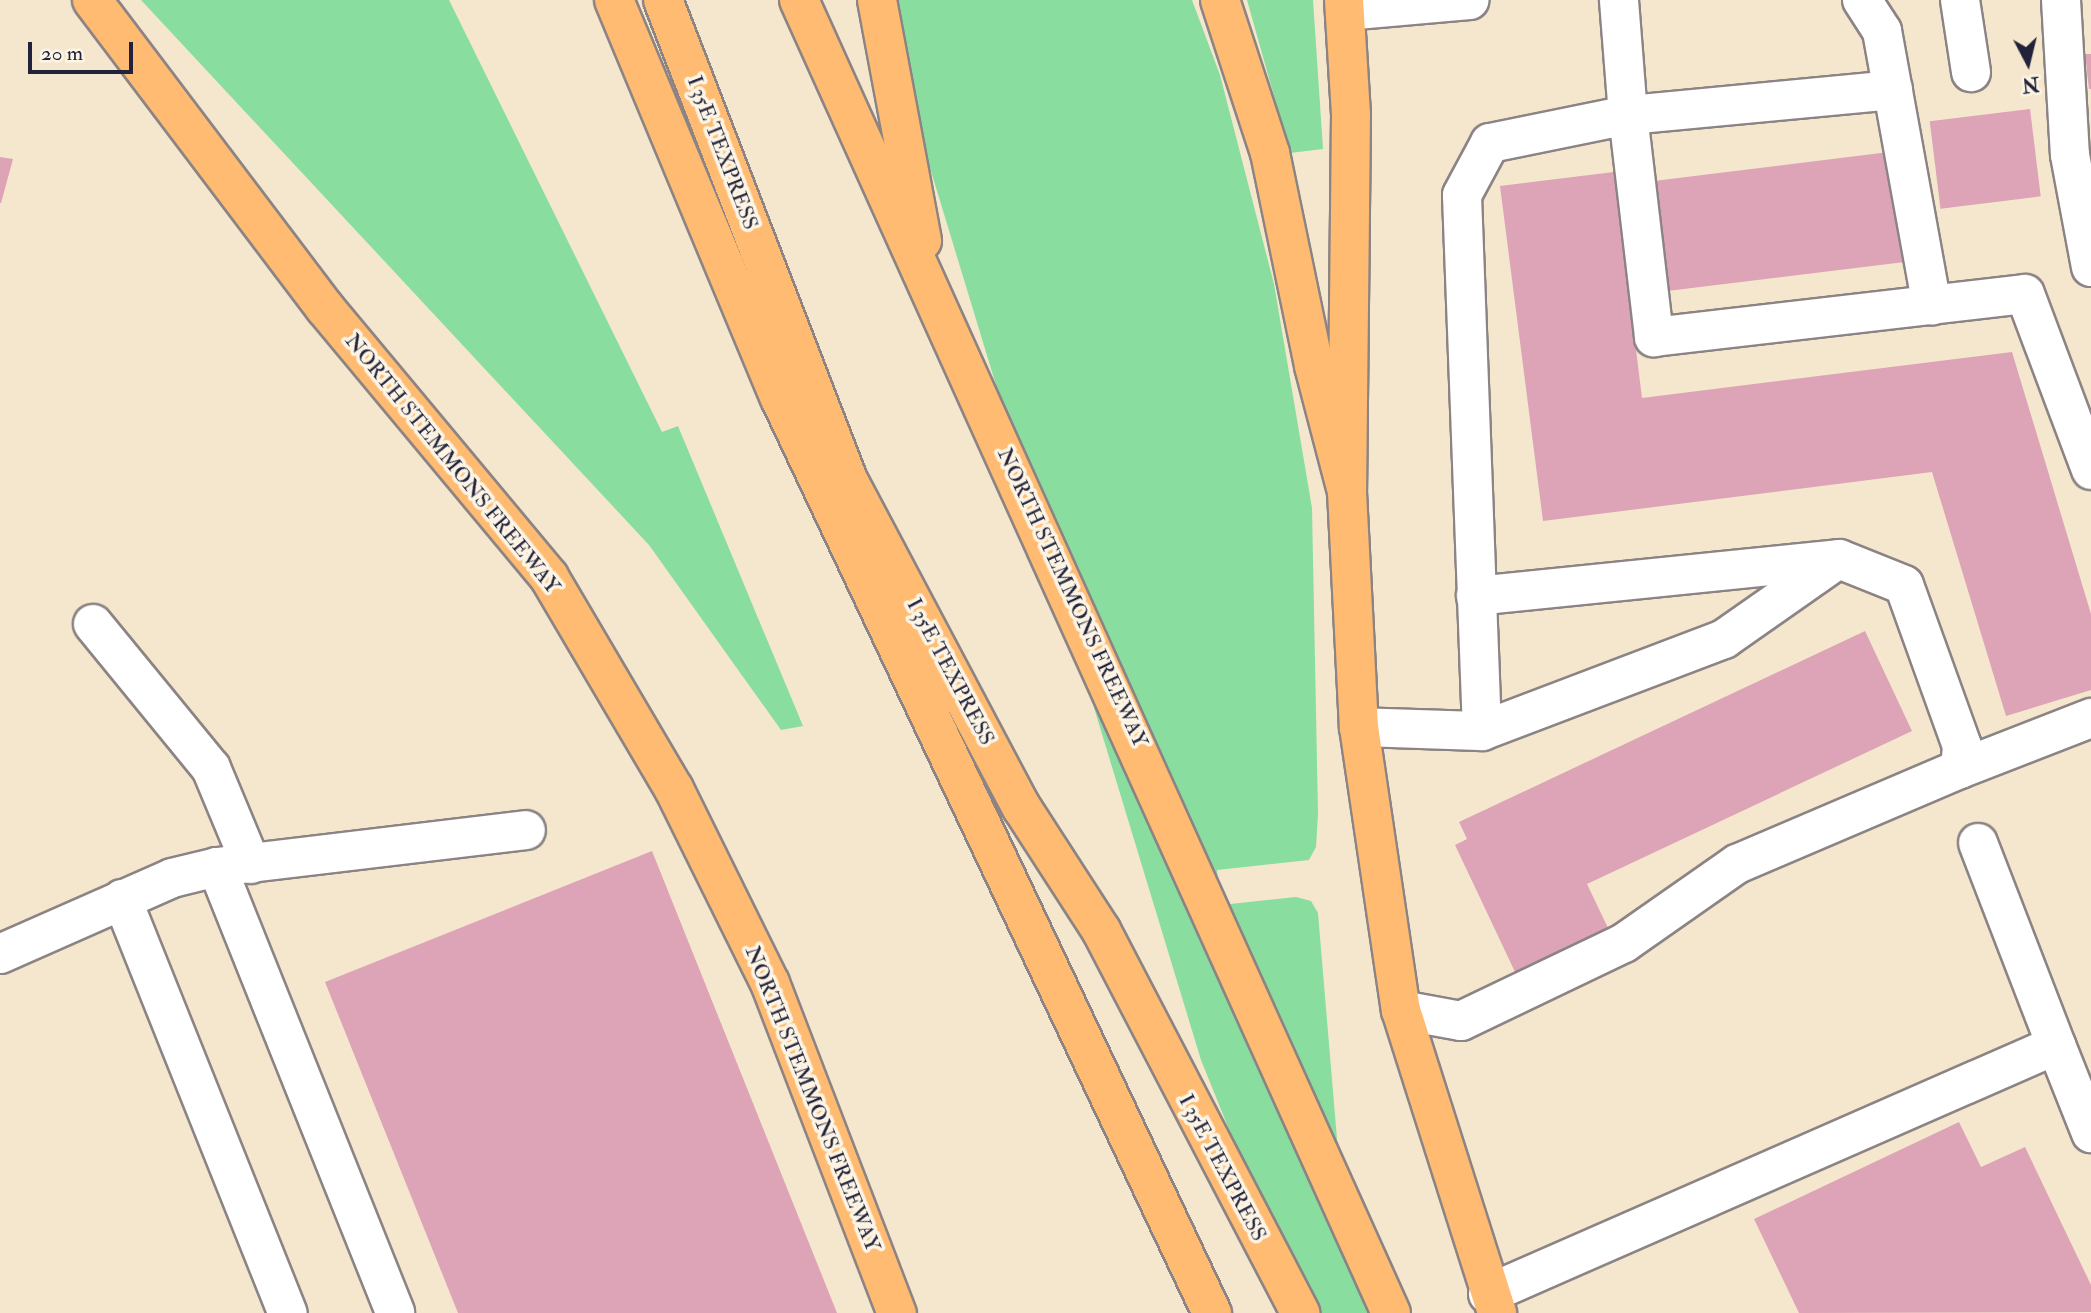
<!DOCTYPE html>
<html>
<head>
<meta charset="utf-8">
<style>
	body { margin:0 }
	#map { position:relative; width:2091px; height:1313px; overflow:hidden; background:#f5e7cd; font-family:"IM FELL Double Pica",serif }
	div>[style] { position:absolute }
	.green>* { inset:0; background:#89dd9f }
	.building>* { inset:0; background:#dda3b6; transform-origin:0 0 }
	.roads { filter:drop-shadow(2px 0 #8c8484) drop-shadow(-2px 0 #8c8484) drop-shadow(0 2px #8c8484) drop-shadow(0 -2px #8c8484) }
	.minor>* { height:38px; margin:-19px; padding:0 19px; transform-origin:19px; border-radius:19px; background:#fff }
	.major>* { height:38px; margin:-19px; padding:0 19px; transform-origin:19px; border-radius:19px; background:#ffbb71 }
	.highway>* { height:38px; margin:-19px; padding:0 19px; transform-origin:19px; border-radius:19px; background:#ffbb71 }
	span { translate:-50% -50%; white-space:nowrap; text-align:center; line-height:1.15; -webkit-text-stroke:7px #fcf5e5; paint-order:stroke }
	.street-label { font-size:21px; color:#22223b }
	.north { position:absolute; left:1993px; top:28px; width:70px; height:70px; -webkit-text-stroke:5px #fcf5e5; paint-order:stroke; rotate:173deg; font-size:19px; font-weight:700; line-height:28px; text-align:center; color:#22223b }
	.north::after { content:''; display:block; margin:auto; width:24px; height:32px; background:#22223b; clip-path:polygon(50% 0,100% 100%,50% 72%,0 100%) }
	.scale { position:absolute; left:28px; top:42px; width:105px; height:32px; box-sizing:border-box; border:4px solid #22223b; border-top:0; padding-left:9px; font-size:21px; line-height:24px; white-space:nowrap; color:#22223b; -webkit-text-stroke:5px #fcf5e5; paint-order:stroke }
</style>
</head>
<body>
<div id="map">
	<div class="green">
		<div style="clip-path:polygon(141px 0,449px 0,662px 432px,678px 426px,803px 726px,781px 730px,649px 545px)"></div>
		<div style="clip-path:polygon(879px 0,1192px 0,1220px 75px,1274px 284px,1312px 508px,1318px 814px,1316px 847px,1309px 860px,1217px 870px,1221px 905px,1296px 897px,1311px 901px,1318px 913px,1338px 1151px,1376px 1313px,1303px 1313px,1201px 1060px)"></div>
		<div style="clip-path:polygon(1247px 0,1313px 0,1323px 149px,1290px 153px)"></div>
	</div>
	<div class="building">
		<div style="clip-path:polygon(2085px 54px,2091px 54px,2091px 89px,2089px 89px)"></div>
		<div style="left:2030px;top:109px;width:88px;height:101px;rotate:83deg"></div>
		<div style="left:1889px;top:152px;width:111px;height:237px;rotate:83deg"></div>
		<div style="clip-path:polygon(0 157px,13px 159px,1px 203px,0 203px)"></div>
		<div style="clip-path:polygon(1614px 172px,1642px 398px,2012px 352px,2091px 614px,2091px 690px,2006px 716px,1932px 472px,1543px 521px,1500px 186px)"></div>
		<div style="clip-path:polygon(1865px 631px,1912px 731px,1587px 884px,1609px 930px,1516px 974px,1455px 845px,1467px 839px,1459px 822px)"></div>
		<div style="clip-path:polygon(652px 851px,837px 1313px,458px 1313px,325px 982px)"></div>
		<div style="clip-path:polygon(1959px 1122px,1981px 1167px,2025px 1147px,2091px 1285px,2091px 1312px,1799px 1313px,1754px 1219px)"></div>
	</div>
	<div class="roads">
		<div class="minor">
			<div style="left:1862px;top:0;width:37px;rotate:57deg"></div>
			<div style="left:1882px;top:31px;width:279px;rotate:79.7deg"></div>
			<div style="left:1960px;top:0;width:73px;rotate:81.3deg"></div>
			<div style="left:2061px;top:0;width:155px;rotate:86.7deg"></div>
			<div style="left:2070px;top:155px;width:114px;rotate:79.4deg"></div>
			<div style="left:1345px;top:11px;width:125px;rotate:-5deg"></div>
			<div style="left:1893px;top:90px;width:266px;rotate:174.6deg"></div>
			<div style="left:1628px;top:115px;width:224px;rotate:83.3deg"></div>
			<div style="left:1654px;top:337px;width:373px;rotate:-6.6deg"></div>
			<div style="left:2025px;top:294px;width:188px;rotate:69.4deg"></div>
			<div style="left:93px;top:624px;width:186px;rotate:50.7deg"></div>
			<div style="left:211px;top:768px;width:104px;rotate:67.4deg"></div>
			<div style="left:1359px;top:727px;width:123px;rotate:1.9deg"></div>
			<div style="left:1482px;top:731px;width:536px;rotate:-92.14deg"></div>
			<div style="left:1462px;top:195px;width:59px;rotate:-61.7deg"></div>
			<div style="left:1490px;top:143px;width:141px;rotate:-11.5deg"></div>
			<div style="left:1628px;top:115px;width:115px;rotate:-94.5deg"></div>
			<div style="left:1482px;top:731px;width:259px;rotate:-20.8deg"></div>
			<div style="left:1724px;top:639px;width:138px;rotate:-35deg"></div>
			<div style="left:1960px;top:769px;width:141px;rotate:-21.3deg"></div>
			<div style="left:1978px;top:843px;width:217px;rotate:68.9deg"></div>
			<div style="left:217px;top:867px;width:480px;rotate:68.2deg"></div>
			<div style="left:122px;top:899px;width:446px;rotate:68.2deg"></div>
			<div style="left:0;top:954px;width:188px;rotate:-23.8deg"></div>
			<div style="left:172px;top:878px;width:46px;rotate:-13.7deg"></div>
			<div style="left:217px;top:867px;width:311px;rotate:-6.8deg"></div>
			<div style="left:1401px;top:1010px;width:61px;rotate:10.4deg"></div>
			<div style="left:1461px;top:1021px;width:181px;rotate:-25.6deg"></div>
			<div style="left:1624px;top:943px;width:138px;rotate:-35deg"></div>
			<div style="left:1737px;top:864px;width:242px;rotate:-23.1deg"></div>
			<div style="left:1960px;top:769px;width:23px;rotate:-85deg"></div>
			<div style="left:1962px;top:746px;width:171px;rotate:-109.8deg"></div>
			<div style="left:1904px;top:585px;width:70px;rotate:-158.2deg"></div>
			<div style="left:1839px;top:559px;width:365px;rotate:174.2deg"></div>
			<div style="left:1488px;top:1294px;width:620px;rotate:-23.67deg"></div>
			<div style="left:2056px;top:1045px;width:95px;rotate:68.3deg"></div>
		</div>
		<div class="major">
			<div style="left:92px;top:0;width:386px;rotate:52.9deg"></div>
			<div style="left:325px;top:308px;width:350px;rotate:50.2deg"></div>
			<div style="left:549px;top:577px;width:246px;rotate:59.5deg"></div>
			<div style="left:674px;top:789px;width:216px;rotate:63.7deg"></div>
			<div style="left:770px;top:983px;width:354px;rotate:69deg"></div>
			<div style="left:1344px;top:0;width:115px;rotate:86.5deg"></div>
			<div style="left:1351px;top:115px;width:377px;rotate:90.6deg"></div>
			<div style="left:1347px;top:492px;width:235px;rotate:87.1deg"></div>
			<div style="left:1359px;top:727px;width:286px;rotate:81.6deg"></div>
			<div style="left:1401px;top:1010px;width:318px;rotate:72.4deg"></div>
		</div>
		<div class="highway">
			<div style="left:614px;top:0;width:431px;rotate:67.4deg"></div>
			<div style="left:780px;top:398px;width:1012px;rotate:64.73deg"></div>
			<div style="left:663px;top:0;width:514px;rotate:68.92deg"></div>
			<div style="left:848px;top:480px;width:371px;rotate:62.1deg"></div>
			<div style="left:1022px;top:808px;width:145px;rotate:57.1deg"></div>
			<div style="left:1101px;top:930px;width:432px;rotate:62.5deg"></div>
			<div style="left:799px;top:0;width:1440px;rotate:65.73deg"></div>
			<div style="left:877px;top:0;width:245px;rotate:79.4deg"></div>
			<div style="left:1220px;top:0;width:161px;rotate:71.9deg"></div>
			<div style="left:1270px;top:153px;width:217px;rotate:78.3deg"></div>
			<div style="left:1314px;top:366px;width:130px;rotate:75.3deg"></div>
		</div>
	</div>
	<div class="street-label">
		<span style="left:722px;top:153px;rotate:69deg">I 35E TEXPRESS</span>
		<span style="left:452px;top:464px;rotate:51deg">NORTH STEMMONS FREEWAY</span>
		<span style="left:1072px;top:598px;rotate:65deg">NORTH STEMMONS FREEWAY</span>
		<span style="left:950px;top:672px;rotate:62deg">I 35E TEXPRESS</span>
		<span style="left:812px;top:1099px;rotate:68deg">NORTH STEMMONS FREEWAY</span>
		<span style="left:1222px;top:1168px;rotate:62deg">I 35E TEXPRESS</span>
	</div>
	<div class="north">N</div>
	<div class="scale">20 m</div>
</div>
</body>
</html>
